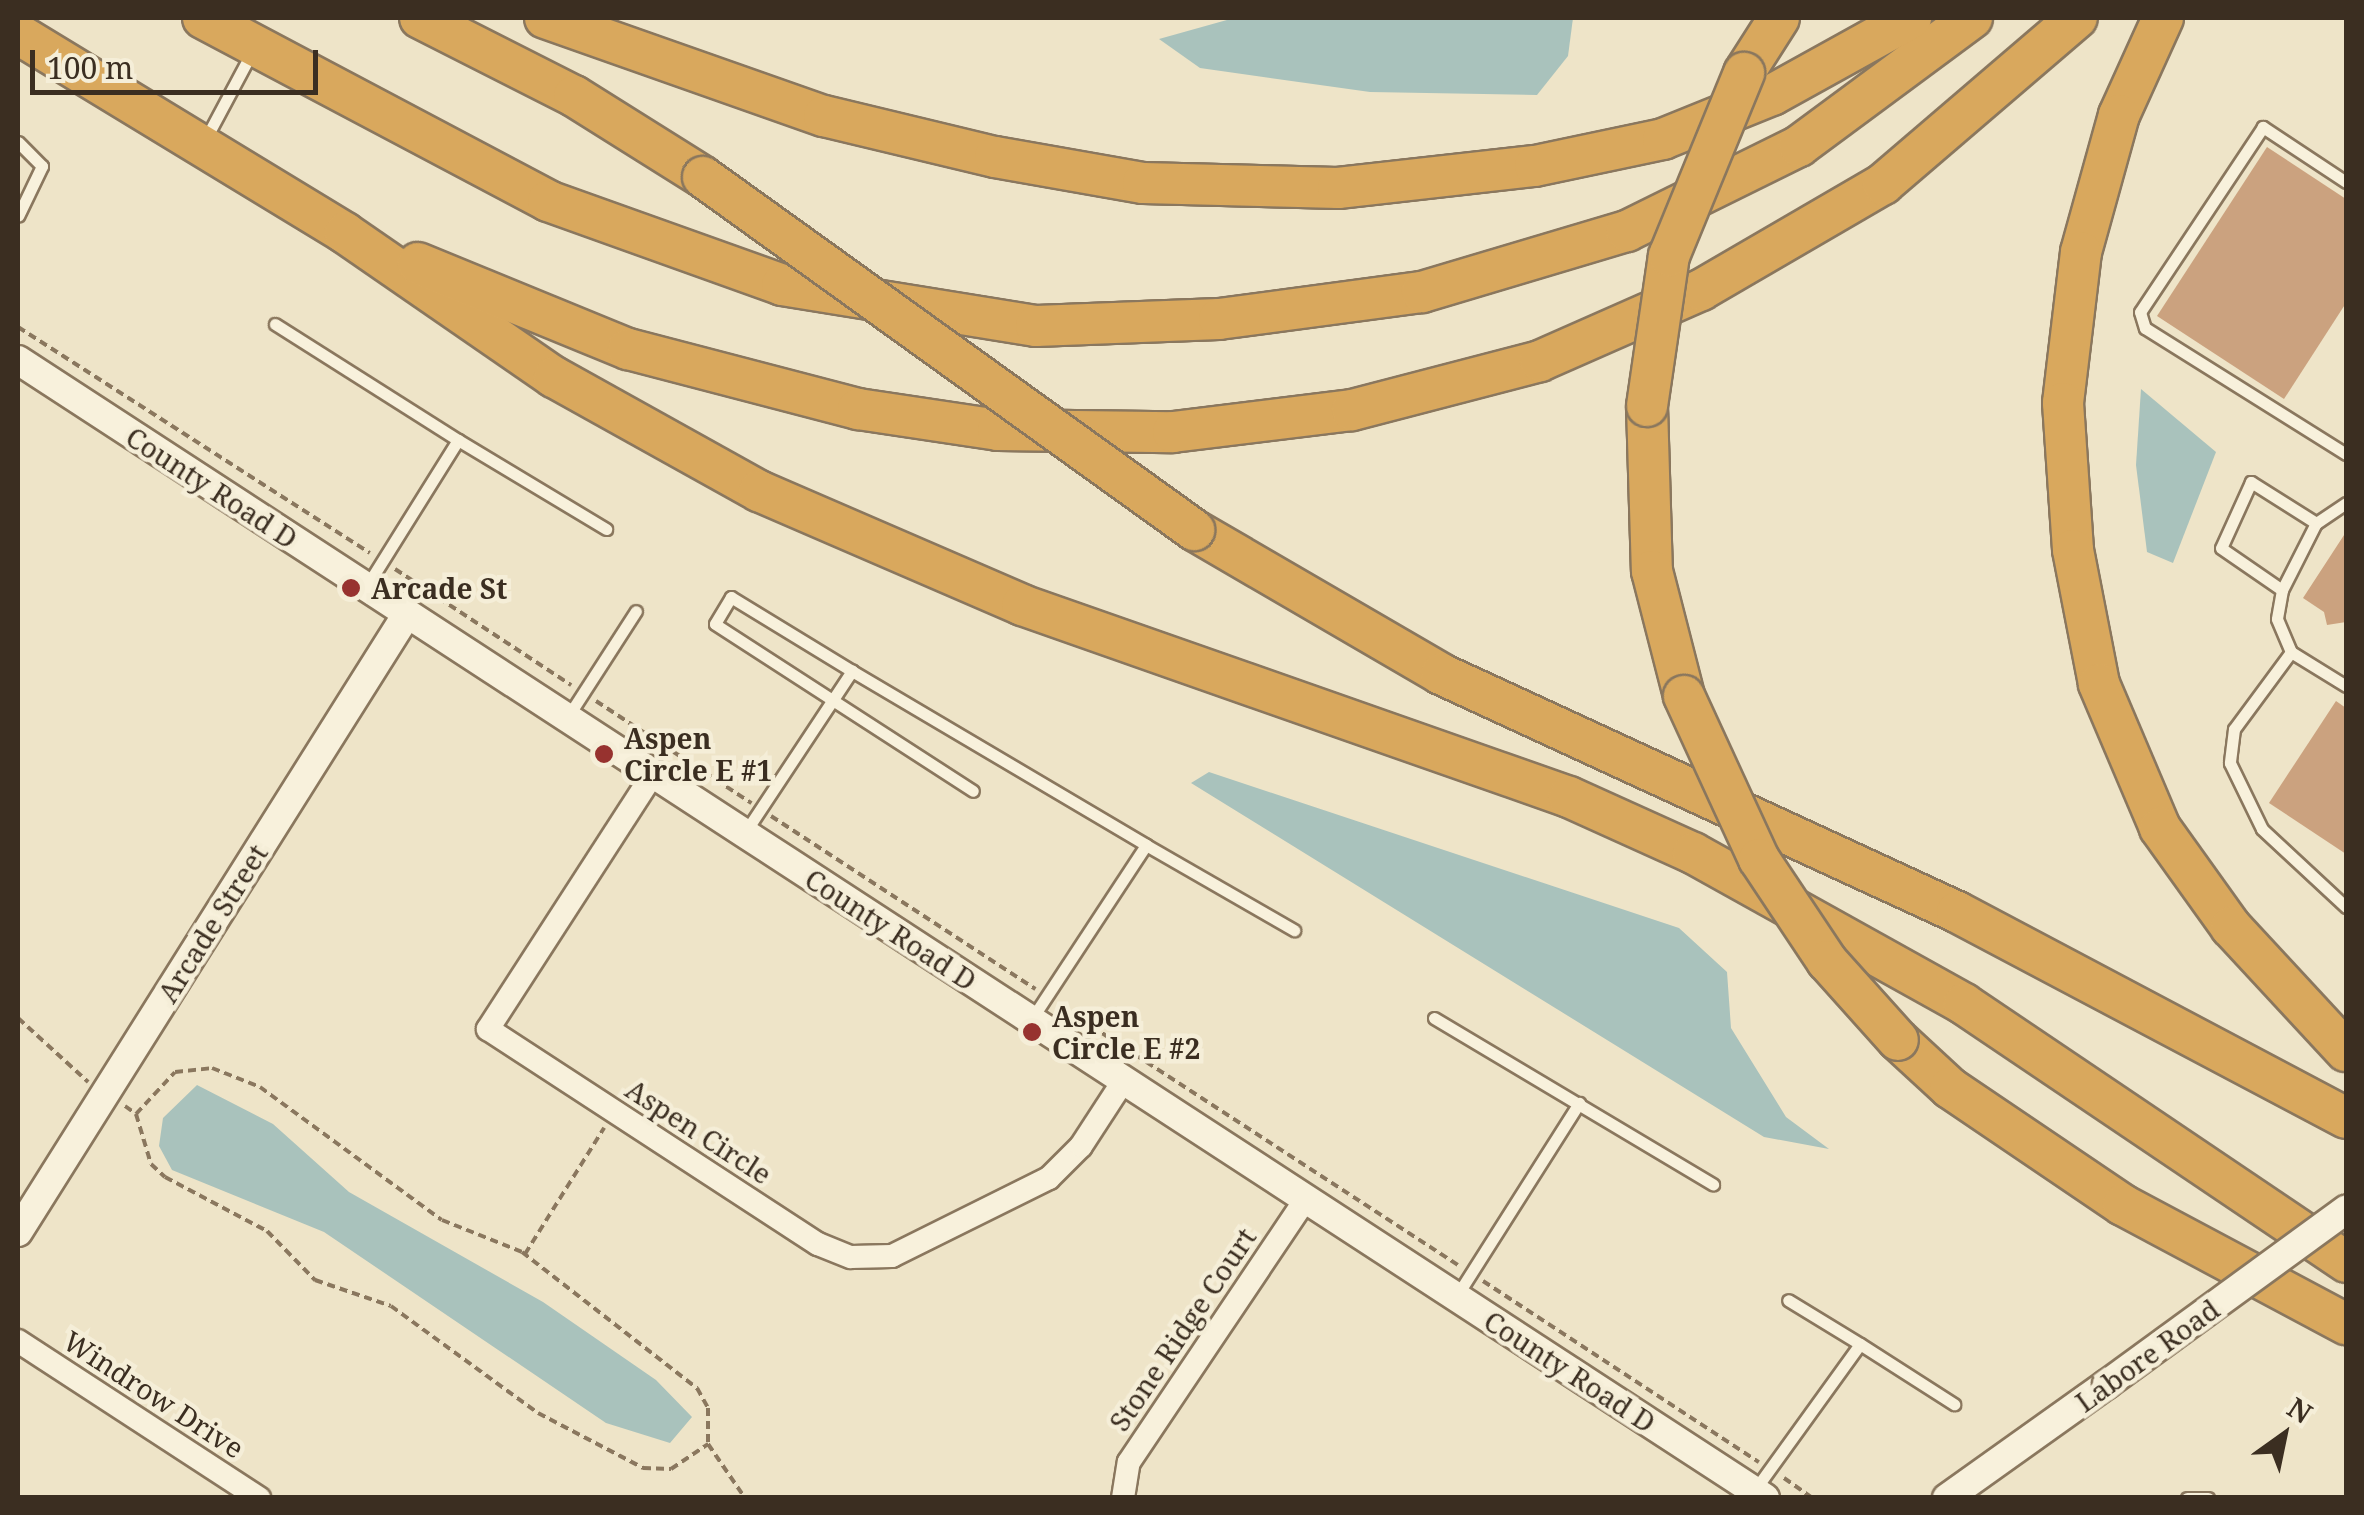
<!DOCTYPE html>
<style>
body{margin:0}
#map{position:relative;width:2364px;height:1515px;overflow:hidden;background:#eee4c8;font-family:"Noto Serif",serif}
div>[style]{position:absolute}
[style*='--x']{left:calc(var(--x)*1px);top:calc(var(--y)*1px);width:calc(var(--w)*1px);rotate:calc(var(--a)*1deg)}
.water>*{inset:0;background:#a9c2bc}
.building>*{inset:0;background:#cba27f}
.path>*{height:4px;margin-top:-2px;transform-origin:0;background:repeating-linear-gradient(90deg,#8a775e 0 8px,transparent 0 13px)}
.roads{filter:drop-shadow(2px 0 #8a775e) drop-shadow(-2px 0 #8a775e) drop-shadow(0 2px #8a775e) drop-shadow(0 -2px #8a775e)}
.service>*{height:11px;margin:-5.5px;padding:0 5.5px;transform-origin:5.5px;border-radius:5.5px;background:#f8f1dc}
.minor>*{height:22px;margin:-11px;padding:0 11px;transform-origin:11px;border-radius:11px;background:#f8f1dc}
.tertiary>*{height:28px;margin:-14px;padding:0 14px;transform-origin:14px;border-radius:14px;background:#f8f1dc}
.motorway>*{height:40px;margin:-20px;padding:0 20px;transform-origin:20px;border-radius:20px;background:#d9a85d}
.bridges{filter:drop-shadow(2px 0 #8a775e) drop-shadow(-2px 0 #8a775e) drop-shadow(0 2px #8a775e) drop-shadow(0 -2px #8a775e)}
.tertiary-bridge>*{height:28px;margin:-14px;padding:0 14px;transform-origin:14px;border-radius:14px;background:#f8f1dc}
.motorway-bridge>*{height:40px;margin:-20px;padding:0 20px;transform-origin:20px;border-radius:20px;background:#d9a85d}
.dots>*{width:28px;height:28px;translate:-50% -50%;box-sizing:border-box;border:5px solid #f5eed8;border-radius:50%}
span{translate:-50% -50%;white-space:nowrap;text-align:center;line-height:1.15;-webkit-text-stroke:9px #f5eed8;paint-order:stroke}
.street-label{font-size:28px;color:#3b2e21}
.poi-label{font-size:28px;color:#3b2e21;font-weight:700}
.left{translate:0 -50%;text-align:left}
.frame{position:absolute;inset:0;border:20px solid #3b2e21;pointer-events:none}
.north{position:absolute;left:2234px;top:1385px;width:100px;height:100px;-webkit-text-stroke:8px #f5eed8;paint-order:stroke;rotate:33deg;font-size:28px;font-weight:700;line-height:40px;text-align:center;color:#3b2e21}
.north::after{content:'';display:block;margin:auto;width:35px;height:45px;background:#3b2e21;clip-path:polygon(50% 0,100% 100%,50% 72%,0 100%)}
.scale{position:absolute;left:30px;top:50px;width:288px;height:45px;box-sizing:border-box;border:5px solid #3b2e21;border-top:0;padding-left:12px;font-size:30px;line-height:35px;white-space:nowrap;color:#3b2e21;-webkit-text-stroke:8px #f5eed8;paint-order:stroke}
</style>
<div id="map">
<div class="water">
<i style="clip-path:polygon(1234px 18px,1573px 18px,1568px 56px,1537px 95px,1370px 92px,1200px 68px,1159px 39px)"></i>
<i style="clip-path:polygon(2141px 389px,2216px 452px,2173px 563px,2147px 552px,2136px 465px)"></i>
<i style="clip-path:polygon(1209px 772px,1679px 928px,1727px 972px,1731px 1028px,1786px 1117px,1829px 1149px,1764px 1137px,1191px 783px)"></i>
<i style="clip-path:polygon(197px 1085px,273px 1124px,349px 1192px,543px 1302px,656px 1380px,692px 1417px,670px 1443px,606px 1423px,324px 1232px,172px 1170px,159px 1146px,163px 1118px)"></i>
</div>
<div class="building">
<i style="clip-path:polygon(2267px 147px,2346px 199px,2346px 303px,2284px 399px,2157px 316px)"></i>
<i style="clip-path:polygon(2346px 532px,2346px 622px,2327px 625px,2324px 612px,2303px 598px)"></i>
<i style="clip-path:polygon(2336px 701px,2346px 708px,2346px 854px,2269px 803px)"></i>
</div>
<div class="path">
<i style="--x:18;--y:327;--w:418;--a:32.7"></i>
<i style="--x:395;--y:569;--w:211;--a:33.4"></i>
<i style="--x:596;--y:701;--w:186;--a:33.3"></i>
<i style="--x:771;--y:816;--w:316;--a:33.2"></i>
<i style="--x:1059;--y:1005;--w:476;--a:33.1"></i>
<i style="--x:18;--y:1018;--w:95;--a:42.4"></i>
<i style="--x:125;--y:1106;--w:14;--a:36"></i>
<i style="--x:136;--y:1114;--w:57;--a:-47.1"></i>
<i style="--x:175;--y:1072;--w:37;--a:-6"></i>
<i style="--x:212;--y:1068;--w:52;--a:21.6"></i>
<i style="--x:260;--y:1087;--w:225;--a:36.2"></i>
<i style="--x:442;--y:1220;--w:86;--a:21.8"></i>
<i style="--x:522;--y:1252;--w:222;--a:37.9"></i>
<i style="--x:697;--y:1388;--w:23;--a:61"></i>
<i style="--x:708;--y:1408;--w:36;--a:90"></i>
<i style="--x:708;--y:1444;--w:65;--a:55.6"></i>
<i style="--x:136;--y:1114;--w:52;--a:73.3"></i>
<i style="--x:151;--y:1164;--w:19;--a:43"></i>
<i style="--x:165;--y:1177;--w:115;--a:27.9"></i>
<i style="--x:267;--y:1231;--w:69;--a:45.6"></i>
<i style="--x:315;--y:1280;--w:80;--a:18.9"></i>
<i style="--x:391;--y:1306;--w:182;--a:36.1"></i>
<i style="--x:538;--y:1413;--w:119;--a:27.6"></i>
<i style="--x:643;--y:1468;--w:28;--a:2"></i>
<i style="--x:671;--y:1469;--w:45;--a:-34"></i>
<i style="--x:525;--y:1254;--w:149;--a:-57.9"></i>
<i style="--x:1483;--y:1281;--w:330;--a:33.3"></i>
<i style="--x:1784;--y:1478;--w:35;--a:35"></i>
</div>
<div class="roads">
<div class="service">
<i style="--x:205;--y:140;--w:102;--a:-61.9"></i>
<i style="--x:18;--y:142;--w:34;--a:45"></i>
<i style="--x:42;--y:166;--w:55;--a:115.6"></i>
<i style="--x:2346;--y:182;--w:100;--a:-146.5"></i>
<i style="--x:2263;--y:127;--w:222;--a:123.6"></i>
<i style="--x:2140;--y:312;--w:17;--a:73"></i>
<i style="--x:2145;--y:328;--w:237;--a:32.1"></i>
<i style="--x:275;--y:324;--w:217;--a:32.4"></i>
<i style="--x:458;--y:440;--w:173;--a:122"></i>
<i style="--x:458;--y:440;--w:173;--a:31"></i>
<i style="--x:2346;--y:503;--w:36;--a:146"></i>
<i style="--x:2316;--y:523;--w:77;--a:-147.8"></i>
<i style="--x:2251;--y:482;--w:72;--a:114.4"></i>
<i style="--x:2221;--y:548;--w:74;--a:34.5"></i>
<i style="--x:2282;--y:590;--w:29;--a:100"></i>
<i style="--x:2277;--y:619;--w:36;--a:67"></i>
<i style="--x:2291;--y:652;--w:65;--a:31.7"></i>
<i style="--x:2282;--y:590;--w:75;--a:-63.1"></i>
<i style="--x:2291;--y:652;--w:96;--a:126.5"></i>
<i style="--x:2234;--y:729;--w:34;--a:97"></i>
<i style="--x:2230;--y:763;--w:73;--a:64.1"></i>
<i style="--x:2262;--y:829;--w:115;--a:42.9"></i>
<i style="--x:852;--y:671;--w:142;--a:-148.6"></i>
<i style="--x:731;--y:597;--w:31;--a:121"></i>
<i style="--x:715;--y:624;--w:307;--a:32.9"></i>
<i style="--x:567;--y:718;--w:127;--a:-57.2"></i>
<i style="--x:744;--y:834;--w:196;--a:-56.5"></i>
<i style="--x:852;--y:671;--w:342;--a:30.6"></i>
<i style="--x:1146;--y:845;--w:209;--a:123.3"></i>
<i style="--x:1146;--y:845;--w:171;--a:29.9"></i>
<i style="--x:1434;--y:1018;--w:325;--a:30.8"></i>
<i style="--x:1456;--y:1297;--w:230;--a:-57.6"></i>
<i style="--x:1860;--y:1344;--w:112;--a:32.6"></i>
<i style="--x:1754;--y:1491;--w:181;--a:-54.2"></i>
<i style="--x:1860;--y:1344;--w:84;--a:-148.6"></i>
<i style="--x:2187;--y:1498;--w:21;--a:0"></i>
</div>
<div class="minor">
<i style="--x:653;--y:774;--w:304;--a:122.9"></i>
<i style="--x:488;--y:1029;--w:394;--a:33.1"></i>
<i style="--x:818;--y:1244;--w:35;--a:22"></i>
<i style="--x:851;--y:1257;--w:41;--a:-1.4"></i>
<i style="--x:892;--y:1256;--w:175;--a:-26.4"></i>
<i style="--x:1049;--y:1178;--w:45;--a:-45"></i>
<i style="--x:1081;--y:1146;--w:79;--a:-56.9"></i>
<i style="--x:18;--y:1341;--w:288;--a:33.1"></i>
<i style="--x:1123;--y:1498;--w:36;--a:-81"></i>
<i style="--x:1129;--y:1462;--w:317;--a:-56.1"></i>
</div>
<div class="tertiary">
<i style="--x:18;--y:360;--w:2085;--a:33.08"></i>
<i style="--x:18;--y:1232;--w:730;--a:-57.81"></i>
<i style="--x:1947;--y:1498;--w:196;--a:-35.5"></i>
</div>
<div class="motorway">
<i style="--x:203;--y:18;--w:391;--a:27.9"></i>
<i style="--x:548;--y:201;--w:249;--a:19.7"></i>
<i style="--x:782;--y:285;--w:257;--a:9.2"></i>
<i style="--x:1036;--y:326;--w:183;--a:-2.2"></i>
<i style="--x:1219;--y:319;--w:205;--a:-7.6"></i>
<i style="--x:1422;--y:292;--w:214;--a:-16.6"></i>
<i style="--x:1627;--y:231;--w:192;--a:-26.3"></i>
<i style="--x:1799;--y:146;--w:215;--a:-36.5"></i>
<i style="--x:420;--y:18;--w:173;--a:26.9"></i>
<i style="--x:574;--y:96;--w:152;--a:32.1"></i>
<i style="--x:545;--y:18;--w:296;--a:19.4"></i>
<i style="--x:824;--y:116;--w:176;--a:13.5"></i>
<i style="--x:995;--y:157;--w:150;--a:10"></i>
<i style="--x:1143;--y:183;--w:195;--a:1.5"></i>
<i style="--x:1338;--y:188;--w:198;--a:-6.4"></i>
<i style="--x:1535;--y:166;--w:131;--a:-11.9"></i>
<i style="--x:1663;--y:139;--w:118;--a:-22"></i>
<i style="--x:1772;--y:95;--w:159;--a:-29"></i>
<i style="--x:2163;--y:18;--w:107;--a:114.4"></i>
<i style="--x:2119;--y:115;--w:142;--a:105.5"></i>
<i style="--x:2081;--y:252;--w:152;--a:96.8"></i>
<i style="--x:2063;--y:403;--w:147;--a:86.1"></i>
<i style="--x:2073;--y:550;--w:136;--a:79"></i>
<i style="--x:2099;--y:684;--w:156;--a:67"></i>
<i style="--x:2160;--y:828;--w:122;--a:54.4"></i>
<i style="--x:2231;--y:927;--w:169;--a:47.2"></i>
<i style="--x:18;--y:34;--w:383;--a:31.3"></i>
<i style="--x:345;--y:233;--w:254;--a:34.6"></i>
<i style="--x:554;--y:377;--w:235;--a:29.1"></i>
<i style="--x:759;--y:491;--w:287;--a:23.4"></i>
<i style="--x:1022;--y:605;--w:580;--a:19.34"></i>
<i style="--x:1569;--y:797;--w:136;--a:24.3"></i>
<i style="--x:1693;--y:853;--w:310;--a:29.1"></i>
<i style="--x:1964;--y:1004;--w:461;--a:34"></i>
<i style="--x:1744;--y:73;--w:65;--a:-57.5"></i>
<i style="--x:418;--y:263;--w:227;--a:22.3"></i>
<i style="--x:628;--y:349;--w:238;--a:14.6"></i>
<i style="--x:858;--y:409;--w:142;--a:8.5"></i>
<i style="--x:998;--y:430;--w:175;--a:0.7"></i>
<i style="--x:1173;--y:432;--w:180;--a:-7"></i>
<i style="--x:1352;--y:410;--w:194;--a:-14.6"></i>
<i style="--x:1540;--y:361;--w:176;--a:-23.8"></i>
<i style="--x:1701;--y:290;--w:211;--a:-30.2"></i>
<i style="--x:1883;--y:184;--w:255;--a:-40.6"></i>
<i style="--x:1647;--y:406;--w:165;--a:88.3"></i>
<i style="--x:1652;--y:571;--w:129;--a:75.6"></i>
<i style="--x:1194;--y:530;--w:286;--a:30.2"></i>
<i style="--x:1441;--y:674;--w:568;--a:24.76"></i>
<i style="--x:1957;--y:912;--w:440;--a:27.9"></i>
<i style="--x:1898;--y:1040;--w:71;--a:42.7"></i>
<i style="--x:1950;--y:1088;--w:209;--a:34.1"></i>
<i style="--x:2123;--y:1205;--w:253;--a:28.1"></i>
</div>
</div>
<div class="bridges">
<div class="tertiary-bridge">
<i style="--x:2107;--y:1384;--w:296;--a:-36.1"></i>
</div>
<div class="motorway-bridge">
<i style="--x:703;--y:177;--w:605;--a:35.71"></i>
<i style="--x:1647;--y:406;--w:152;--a:-81.7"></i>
<i style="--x:1669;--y:256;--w:198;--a:-67.7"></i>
<i style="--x:1684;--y:696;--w:179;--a:65.3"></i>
<i style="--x:1759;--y:859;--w:123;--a:56.3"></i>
<i style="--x:1827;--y:961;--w:106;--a:48.1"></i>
</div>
</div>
<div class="dots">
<i style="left:351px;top:588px;background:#97322f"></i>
<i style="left:604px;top:754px;background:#97322f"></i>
<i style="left:1032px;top:1032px;background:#97322f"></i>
</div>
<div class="street-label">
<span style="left:212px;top:487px;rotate:33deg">County Road D</span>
<span style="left:212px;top:923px;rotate:-58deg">Arcade Street</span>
<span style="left:891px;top:929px;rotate:33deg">County Road D</span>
<span style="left:699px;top:1131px;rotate:33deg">Aspen Circle</span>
<span style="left:1182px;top:1329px;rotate:-56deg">Stone Ridge Court</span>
<span style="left:2147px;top:1355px;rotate:-36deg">Labore Road</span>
<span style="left:1570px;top:1371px;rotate:33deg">County Road D</span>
<span style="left:154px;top:1394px;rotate:33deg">Windrow Drive</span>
</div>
<div class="poi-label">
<span class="left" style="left:371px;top:588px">Arcade St</span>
<span class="left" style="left:624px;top:754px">Aspen<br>Circle E #1</span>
<span class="left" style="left:1052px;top:1032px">Aspen<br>Circle E #2</span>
</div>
<div class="frame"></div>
<div class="north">N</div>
<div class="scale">100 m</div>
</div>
